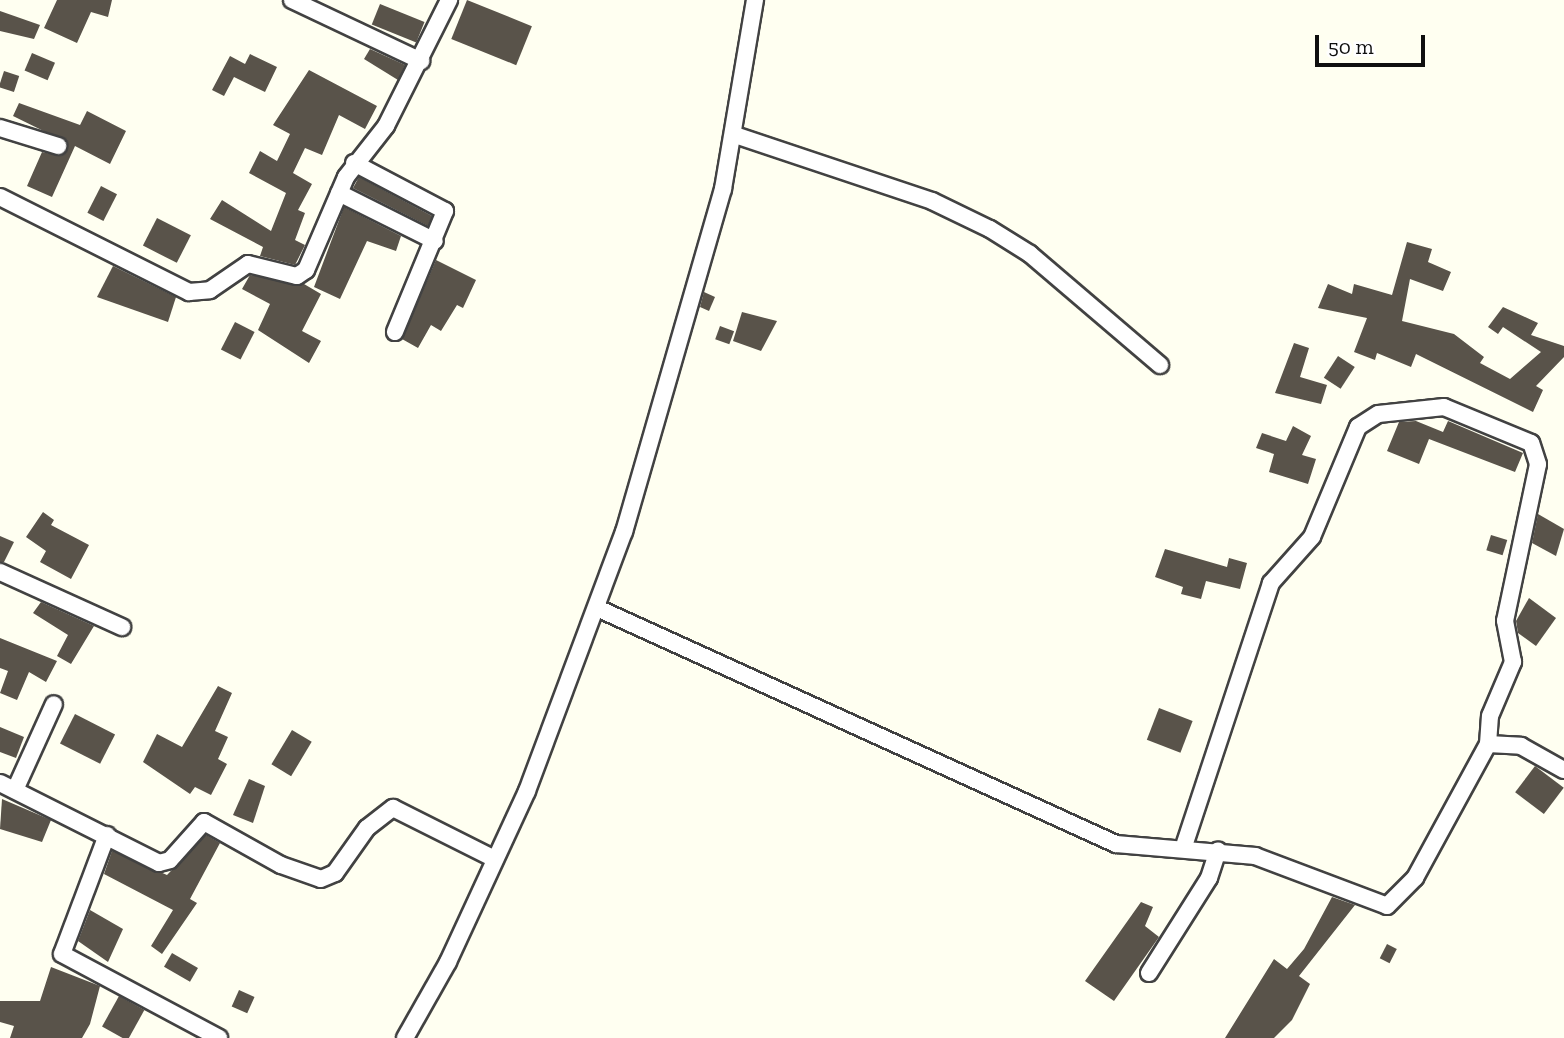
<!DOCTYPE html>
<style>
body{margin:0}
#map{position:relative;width:1564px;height:1038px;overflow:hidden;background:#fffff1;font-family:"Zilla Slab",serif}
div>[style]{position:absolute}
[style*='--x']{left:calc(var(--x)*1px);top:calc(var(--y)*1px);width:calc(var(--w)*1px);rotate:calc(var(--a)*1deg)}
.building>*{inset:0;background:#59534a;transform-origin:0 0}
.roads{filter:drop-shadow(2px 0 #424242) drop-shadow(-2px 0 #424242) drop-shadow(0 2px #424242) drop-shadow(0 -2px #424242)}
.minor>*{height:16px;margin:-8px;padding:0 8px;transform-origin:8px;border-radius:8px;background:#fff}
span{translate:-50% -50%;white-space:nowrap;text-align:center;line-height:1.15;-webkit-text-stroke:7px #fff;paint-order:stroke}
.scale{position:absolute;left:1315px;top:35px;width:110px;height:32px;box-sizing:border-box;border:4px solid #0f0f0f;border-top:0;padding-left:9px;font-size:21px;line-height:24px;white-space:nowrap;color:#0f0f0f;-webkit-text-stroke:5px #fff;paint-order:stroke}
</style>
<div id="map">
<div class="building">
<i style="clip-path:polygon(57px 0,112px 0,108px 17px,91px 12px,77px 43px,44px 28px)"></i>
<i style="left:467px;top:0;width:70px;height:42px;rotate:22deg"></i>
<i style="left:380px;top:4px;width:48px;height:22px;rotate:22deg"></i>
<i style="clip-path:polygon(0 11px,40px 25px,34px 39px,0 31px)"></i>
<i style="clip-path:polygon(370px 49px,405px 65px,398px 80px,364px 59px)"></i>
<i style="left:32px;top:53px;width:25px;height:19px;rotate:23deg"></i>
<i style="clip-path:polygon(250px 54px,277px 67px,265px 92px,234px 77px,224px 96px,212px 90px,230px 56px,245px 64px)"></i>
<i style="clip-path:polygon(309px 70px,377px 106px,365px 129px,339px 115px,322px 155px,305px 148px,293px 173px,312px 184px,298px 210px,305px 213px,295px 240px,305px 245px,295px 265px,260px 256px,263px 247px,210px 219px,222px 200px,271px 231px,286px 193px,249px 173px,260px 151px,277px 161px,290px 134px,273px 125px)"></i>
<i style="left:4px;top:71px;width:16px;height:17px;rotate:18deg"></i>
<i style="clip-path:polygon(19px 103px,80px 125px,87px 111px,126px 131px,110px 164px,75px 146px,52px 197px,27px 186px,42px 152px,61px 156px,68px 143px,13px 116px)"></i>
<i style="clip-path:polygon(359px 177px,432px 216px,428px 226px,353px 188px)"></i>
<i style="left:101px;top:186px;width:18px;height:30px;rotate:27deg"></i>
<i style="clip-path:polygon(344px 207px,401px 236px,396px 251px,367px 241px,340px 299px,314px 287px)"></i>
<i style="left:157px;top:218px;width:38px;height:31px;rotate:27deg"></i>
<i style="clip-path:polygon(1407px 242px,1432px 249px,1428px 262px,1451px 272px,1443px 291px,1410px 279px,1402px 321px,1454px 334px,1484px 357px,1480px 363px,1510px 379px,1541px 352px,1503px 327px,1498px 334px,1488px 327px,1503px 307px,1538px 323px,1531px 335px,1564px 346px,1564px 357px,1536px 386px,1543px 390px,1533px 412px,1416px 354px,1411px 367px,1377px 353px,1375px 360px,1354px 352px,1367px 318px,1318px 308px,1328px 284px,1352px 294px,1354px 284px,1392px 295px)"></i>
<i style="clip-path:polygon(436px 260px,476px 280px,463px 308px,457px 305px,441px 331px,431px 325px,418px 348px,402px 339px)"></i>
<i style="clip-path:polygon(113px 266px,176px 297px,168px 322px,97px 297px)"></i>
<i style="clip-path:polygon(250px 275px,304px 284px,321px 294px,302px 331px,321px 341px,309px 363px,258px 330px,270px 304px,242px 289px)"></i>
<i style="clip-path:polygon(704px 292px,715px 297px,709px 311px,700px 307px)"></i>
<i style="clip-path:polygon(742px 312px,777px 321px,761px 351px,733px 341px)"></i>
<i style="left:235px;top:322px;width:22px;height:31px;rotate:27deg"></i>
<i style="left:720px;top:326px;width:15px;height:14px;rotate:20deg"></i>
<i style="clip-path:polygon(1294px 343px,1309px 348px,1300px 377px,1327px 385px,1321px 404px,1275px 393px)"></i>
<i style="left:1338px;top:356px;width:20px;height:26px;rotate:33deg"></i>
<i style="clip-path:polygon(1416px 421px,1443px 432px,1448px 421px,1523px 453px,1515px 472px,1429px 439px,1419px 464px,1387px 451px,1399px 422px)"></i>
<i style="clip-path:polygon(1293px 426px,1311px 436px,1302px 455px,1316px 459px,1308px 484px,1269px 472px,1274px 454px,1256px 448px,1262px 433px,1286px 441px)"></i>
<i style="clip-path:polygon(43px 512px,54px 520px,51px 525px,89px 545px,71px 579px,40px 562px,46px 551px,26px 537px)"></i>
<i style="clip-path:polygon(1538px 514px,1564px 529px,1556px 556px,1532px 543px)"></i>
<i style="left:1491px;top:535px;width:17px;height:16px;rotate:17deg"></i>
<i style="clip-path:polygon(0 536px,14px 542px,4px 562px,0 562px)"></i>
<i style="clip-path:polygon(1165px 549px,1227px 567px,1229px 558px,1247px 563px,1240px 589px,1206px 581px,1201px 599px,1181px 594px,1183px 587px,1155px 577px)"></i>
<i style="clip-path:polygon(1529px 598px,1556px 618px,1536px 646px,1518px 633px,1516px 621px)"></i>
<i style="clip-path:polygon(41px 602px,94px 626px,71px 664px,57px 656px,68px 635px,33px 613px)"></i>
<i style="clip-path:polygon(0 638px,57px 661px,46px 682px,29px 672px,17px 700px,0 693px,8px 671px,0 668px)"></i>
<i style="clip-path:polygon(218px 686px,232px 693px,215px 731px,228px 737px,218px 759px,227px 764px,211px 795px,195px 787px,190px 794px,143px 762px,157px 734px,182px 747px)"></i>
<i style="left:1159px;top:708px;width:36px;height:34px;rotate:21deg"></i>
<i style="left:75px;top:714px;width:45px;height:33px;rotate:27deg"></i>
<i style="clip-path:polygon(0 727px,24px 737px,16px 758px,0 752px)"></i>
<i style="left:292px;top:730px;width:23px;height:40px;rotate:31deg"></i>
<i style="left:1535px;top:766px;width:36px;height:33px;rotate:37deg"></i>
<i style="clip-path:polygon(249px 779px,265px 786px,253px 823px,233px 815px)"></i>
<i style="clip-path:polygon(2px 799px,51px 820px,42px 842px,0 829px)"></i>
<i style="clip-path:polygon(206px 835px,220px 843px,190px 899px,197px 903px,162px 954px,151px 946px,173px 910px,104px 874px,112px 851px,167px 875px)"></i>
<i style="clip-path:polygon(1332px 897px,1355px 905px,1299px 976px,1310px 984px,1292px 1020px,1274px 1038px,1225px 1038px,1274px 959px,1287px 969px,1304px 949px)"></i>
<i style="clip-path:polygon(1141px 902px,1153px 907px,1145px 926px,1159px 937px,1114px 1001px,1085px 981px)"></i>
<i style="clip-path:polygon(90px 910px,123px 929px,108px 962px,78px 941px)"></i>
<i style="left:1387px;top:944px;width:11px;height:16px;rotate:27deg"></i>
<i style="left:172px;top:953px;width:30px;height:16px;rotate:30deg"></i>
<i style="clip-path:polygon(51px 967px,100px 986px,90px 1024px,82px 1038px,10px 1038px,14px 1026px,0 1022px,0 1001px,40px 1001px)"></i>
<i style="left:239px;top:990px;width:17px;height:18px;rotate:24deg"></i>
<i style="left:119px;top:996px;width:29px;height:35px;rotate:29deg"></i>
</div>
<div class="roads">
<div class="minor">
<i style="--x:292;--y:0;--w:143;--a:25.3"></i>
<i style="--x:0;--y:128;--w:61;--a:17.2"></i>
<i style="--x:735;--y:135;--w:208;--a:18.5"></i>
<i style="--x:932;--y:201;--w:64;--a:25.8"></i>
<i style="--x:990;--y:229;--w:47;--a:32"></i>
<i style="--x:1030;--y:254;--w:171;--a:40.5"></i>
<i style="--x:354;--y:163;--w:103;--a:27.8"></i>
<i style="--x:445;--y:211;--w:131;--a:112.5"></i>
<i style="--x:339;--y:193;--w:107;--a:26.6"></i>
<i style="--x:0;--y:197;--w:212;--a:26.7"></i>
<i style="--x:189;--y:292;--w:21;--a:-5"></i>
<i style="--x:210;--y:290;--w:46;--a:-34.4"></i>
<i style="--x:248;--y:264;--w:50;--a:13.8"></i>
<i style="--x:297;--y:276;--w:11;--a:-34"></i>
<i style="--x:306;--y:270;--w:101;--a:-66.7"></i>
<i style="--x:346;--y:177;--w:65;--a:-51.9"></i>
<i style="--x:386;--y:126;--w:141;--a:-63.4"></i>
<i style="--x:0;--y:572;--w:134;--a:24.3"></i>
<i style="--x:597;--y:608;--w:570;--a:24.45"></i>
<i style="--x:1116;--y:844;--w:140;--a:4.9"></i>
<i style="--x:1255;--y:856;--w:141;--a:20.7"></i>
<i style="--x:1387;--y:906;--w:40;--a:-45"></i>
<i style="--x:1415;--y:878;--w:153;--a:-61.4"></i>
<i style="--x:1488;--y:744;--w:28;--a:-86"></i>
<i style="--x:1490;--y:716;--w:59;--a:-66.9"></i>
<i style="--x:1513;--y:662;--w:42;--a:-101"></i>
<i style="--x:1505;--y:621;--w:160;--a:-78.1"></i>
<i style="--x:1538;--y:464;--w:22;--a:-108"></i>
<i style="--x:1531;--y:443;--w:94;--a:-157.5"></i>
<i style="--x:1444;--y:407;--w:66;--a:173.9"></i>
<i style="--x:1378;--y:414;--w:24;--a:147"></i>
<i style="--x:1358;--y:427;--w:119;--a:112.7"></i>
<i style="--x:1312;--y:537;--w:62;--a:131.7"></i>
<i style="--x:1271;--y:583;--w:277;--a:108.3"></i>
<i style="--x:1488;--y:744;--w:33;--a:3"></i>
<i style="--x:1521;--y:746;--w:49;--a:29.2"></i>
<i style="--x:0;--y:783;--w:178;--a:26.7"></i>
<i style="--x:159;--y:863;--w:11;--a:-15"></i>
<i style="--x:170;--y:860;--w:51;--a:-48.2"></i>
<i style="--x:204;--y:822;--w:88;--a:29.2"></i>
<i style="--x:281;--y:865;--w:42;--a:19.3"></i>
<i style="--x:321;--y:879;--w:15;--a:-23"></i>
<i style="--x:335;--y:873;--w:55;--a:-54.6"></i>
<i style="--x:367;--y:828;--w:33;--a:-38"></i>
<i style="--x:393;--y:808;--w:114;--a:26.6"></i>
<i style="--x:15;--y:790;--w:94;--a:-65.6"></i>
<i style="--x:107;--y:835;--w:127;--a:110.7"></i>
<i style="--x:62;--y:954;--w:178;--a:28.1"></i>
<i style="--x:1149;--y:973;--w:112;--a:-57.7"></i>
<i style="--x:1209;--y:878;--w:29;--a:-72"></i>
<i style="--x:405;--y:1038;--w:87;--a:-60.5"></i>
<i style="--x:448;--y:962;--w:188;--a:-65.2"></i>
<i style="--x:527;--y:791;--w:277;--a:-69.5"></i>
<i style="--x:624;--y:532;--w:357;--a:-73.9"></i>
<i style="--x:723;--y:189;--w:192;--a:-80.4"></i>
</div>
</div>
<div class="scale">50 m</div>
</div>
